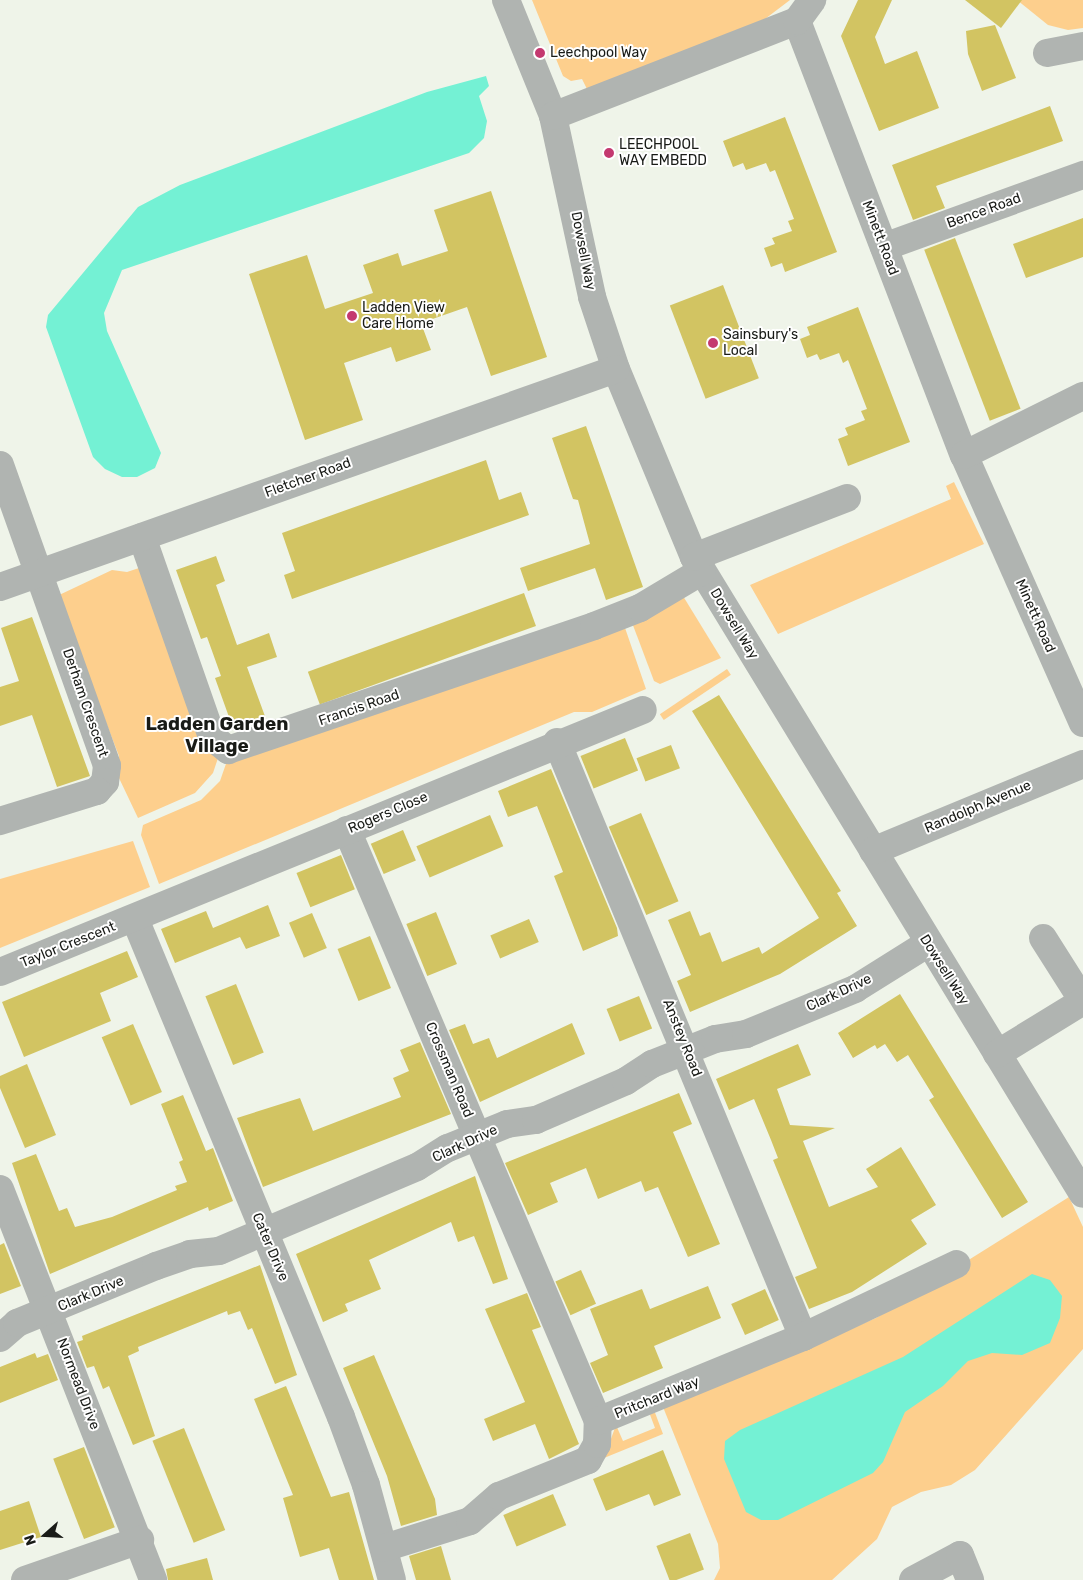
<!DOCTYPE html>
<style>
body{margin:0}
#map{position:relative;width:1083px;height:1580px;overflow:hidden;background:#eff4e9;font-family:Rubik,sans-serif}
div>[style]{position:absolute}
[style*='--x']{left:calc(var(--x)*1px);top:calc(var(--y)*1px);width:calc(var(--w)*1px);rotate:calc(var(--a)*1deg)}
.green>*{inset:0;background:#fdcf8d;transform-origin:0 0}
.water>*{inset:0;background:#74f1d4}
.building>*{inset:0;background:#d2c462;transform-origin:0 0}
.minor>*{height:28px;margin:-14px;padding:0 14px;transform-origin:14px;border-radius:14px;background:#b0b4b1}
.dots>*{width:14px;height:14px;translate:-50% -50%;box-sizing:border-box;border:2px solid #fff;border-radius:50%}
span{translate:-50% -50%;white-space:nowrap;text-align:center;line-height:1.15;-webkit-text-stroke:4px #fff;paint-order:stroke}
.poi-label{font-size:14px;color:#191b17}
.left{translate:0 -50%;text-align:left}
.street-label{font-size:14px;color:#191b17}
.district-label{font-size:19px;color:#191b17;font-weight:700}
.north{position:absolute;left:20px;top:1510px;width:50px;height:50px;-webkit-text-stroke:4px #fff;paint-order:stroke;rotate:251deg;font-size:14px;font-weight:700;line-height:20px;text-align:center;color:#191b17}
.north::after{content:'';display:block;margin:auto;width:18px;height:22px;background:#191b17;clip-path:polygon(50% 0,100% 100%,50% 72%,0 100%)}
</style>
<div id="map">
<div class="green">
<i style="clip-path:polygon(532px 0,790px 0,765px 19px,587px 89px,582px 79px,571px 81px,563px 76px)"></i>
<i style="clip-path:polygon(1017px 0,1083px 0,1083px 28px,1068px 30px,1048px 25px)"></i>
<i style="clip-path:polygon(954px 482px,984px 544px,778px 634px,750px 585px,951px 499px,946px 486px)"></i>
<i style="clip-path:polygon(148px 565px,219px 755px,213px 773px,195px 793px,138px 818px,119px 778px,119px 756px,57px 596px,112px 570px,127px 572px)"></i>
<i style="clip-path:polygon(683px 596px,721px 658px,660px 684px,654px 681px,631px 620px)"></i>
<i style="clip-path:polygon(623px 622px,646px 689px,592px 712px,574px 712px,159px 884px,141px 835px,143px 825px,201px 800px,220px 781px,228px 758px)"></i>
<i style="left:727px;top:669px;width:7px;height:81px;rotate:56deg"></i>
<i style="clip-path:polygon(133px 841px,150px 887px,0 948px,0 879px)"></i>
<i style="clip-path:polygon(1069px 1197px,1083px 1227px,1083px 1349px,975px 1470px,951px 1485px,921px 1492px,892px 1507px,877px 1539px,832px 1580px,714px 1580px,720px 1568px,718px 1544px,663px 1407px,876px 1318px)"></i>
<i style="clip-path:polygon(654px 1410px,663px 1434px,604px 1458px,616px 1425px,623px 1441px,655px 1428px,649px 1412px)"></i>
</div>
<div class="water">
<i style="clip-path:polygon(486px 76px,489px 86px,479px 96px,487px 121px,484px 138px,469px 153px,122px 270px,104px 313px,107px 331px,161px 453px,155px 468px,137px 477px,122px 477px,105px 469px,93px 457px,46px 327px,48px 315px,138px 207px,180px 185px,427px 92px)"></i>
<i style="clip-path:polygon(1032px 1274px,1050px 1280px,1062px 1296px,1060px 1318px,1050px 1343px,1022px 1355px,992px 1353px,968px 1361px,943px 1386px,905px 1412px,883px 1462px,873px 1473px,778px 1520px,761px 1520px,746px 1512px,724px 1459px,725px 1441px,740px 1430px,903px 1357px)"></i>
</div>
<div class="building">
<i style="clip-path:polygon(858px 0,892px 0,875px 37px,885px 64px,917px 51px,939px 108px,879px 131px,841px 36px)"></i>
<i style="clip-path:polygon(965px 0,1022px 0,1001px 28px)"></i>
<i style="clip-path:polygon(995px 25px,1016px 78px,982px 91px,968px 54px,966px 31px)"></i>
<i style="clip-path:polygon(1050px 106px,1063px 141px,936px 186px,945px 208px,913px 220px,892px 165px)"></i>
<i style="clip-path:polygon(785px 117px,837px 252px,785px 272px,782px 263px,771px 267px,764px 248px,775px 244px,772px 238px,792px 231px,788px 221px,794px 219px,775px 170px,770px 172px,766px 163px,746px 170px,743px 163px,733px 167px,723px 141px)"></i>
<i style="clip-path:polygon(491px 191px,547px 357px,491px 376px,467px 307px,421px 323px,431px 350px,396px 362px,391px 347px,344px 363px,363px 420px,305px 440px,249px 274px,307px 255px,325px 309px,373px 293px,363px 265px,398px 253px,402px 266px,448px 251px,434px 210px)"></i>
<i style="clip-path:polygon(1083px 218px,1083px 257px,1026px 278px,1013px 244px)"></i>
<i style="left:955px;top:238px;width:183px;height:33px;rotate:69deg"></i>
<i style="left:723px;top:285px;width:100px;height:57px;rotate:69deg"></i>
<i style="clip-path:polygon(858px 307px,910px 442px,848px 466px,838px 439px,848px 435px,845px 428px,865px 420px,861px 411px,867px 409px,848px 360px,843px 363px,839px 353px,820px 360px,817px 354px,807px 358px,800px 339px,810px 335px,807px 327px)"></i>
<i style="clip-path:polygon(586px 426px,643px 587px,606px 600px,595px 568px,528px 591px,520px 568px,590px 544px,578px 500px,573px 499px,552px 438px)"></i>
<i style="clip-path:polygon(486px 460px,499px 500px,521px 492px,529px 515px,292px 599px,284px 575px,295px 571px,282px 533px)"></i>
<i style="clip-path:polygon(216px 556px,225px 581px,216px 585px,237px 645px,269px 633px,277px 657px,247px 667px,266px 719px,234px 731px,215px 678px,221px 676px,207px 637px,201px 639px,176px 570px)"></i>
<i style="left:524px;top:593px;width:35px;height:230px;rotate:70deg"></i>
<i style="clip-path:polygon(32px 617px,90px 776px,57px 787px,32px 715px,0 726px,0 687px,19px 681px,1px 628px)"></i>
<i style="clip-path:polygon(719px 695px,841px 891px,837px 893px,857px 926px,780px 974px,690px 1012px,677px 981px,691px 975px,668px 920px,690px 911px,700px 936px,710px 932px,722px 962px,759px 947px,762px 954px,819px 918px,692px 711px)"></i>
<i style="left:625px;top:738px;width:35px;height:48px;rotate:68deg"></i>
<i style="left:671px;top:745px;width:25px;height:37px;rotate:69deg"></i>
<i style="clip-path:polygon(551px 769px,617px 928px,618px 936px,583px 951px,554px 876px,563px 872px,537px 806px,508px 817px,498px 791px)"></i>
<i style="left:641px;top:813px;width:96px;height:35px;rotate:67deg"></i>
<i style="left:490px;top:815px;width:34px;height:80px;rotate:67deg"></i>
<i style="left:403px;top:830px;width:33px;height:35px;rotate:67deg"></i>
<i style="left:341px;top:855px;width:37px;height:48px;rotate:68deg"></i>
<i style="clip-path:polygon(268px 905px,280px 936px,246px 949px,240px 937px,175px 963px,161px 929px,206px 911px,213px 928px)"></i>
<i style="left:436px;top:912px;width:56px;height:32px;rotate:68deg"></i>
<i style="left:312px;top:913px;width:38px;height:25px;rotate:67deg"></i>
<i style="left:529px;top:919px;width:25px;height:42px;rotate:67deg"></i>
<i style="left:370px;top:936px;width:56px;height:35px;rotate:68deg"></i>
<i style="clip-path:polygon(127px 951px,138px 977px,100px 993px,111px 1021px,24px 1057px,2px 1002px)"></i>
<i style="left:236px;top:984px;width:74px;height:33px;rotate:68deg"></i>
<i style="clip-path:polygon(900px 994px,1028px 1202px,1002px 1218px,929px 1100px,934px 1097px,908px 1055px,897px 1062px,885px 1044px,877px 1049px,875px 1045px,853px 1058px,838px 1033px)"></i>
<i style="left:639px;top:996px;width:35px;height:35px;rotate:68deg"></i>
<i style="clip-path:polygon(572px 1023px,585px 1054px,480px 1102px,449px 1030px,465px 1024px,473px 1044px,489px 1038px,497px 1058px)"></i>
<i style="left:133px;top:1024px;width:74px;height:34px;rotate:67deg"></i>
<i style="clip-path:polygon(420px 1042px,451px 1114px,263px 1187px,237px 1118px,300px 1098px,313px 1131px,401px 1097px,393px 1078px,409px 1071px,400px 1050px)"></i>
<i style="clip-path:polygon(798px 1044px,811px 1075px,777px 1089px,790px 1125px,835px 1128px,803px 1141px,829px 1207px,878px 1187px,866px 1169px,901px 1147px,936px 1205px,911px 1220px,927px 1244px,852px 1292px,809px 1309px,795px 1277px,817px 1268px,773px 1160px,778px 1158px,771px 1140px,754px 1099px,729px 1110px,716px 1079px)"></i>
<i style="clip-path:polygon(27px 1064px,56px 1135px,25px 1148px,0 1088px,0 1076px)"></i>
<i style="clip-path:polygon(679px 1093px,692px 1124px,673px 1132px,720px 1244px,688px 1257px,658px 1187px,645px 1192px,641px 1181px,598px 1199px,586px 1168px,550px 1183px,558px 1202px,528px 1215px,505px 1163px)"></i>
<i style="clip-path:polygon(183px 1095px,206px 1151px,213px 1148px,233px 1201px,209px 1211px,208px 1207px,50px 1274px,12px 1163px,36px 1154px,59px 1211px,67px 1208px,75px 1227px,112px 1217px,177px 1190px,175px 1186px,187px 1182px,179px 1162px,183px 1160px,161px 1104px)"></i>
<i style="clip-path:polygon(475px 1176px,508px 1279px,493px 1284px,474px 1236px,458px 1242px,451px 1222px,369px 1260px,381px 1289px,345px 1304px,348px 1311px,323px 1322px,296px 1254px)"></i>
<i style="clip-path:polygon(4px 1243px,21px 1286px,0 1294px,0 1245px)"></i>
<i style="clip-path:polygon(260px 1265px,297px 1375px,275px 1384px,252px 1328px,248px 1330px,240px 1311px,228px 1315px,227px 1311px,138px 1347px,139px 1351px,128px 1356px,155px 1436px,133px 1445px,109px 1386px,103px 1389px,94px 1366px,87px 1368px,77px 1342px,83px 1340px,82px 1336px)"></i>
<i style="left:581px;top:1270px;width:37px;height:28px;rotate:66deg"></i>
<i style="clip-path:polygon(708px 1286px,721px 1318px,654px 1346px,663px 1368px,603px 1393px,590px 1363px,608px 1355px,590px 1309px,642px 1289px,650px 1309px)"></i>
<i style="left:765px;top:1289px;width:34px;height:37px;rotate:66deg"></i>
<i style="clip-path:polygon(527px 1293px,541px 1327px,532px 1330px,579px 1444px,549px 1459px,535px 1424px,493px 1441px,484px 1419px,525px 1402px,485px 1309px)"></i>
<i style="clip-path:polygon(35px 1353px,37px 1358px,48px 1354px,58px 1380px,0 1403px,0 1367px)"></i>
<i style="clip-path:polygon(374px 1355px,435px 1499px,437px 1515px,401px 1526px,387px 1476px,343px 1368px)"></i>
<i style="clip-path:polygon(286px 1386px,331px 1497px,349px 1492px,374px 1580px,339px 1580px,329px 1548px,300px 1557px,283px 1498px,293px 1495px,254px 1399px)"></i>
<i style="left:184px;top:1428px;width:110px;height:34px;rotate:68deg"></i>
<i style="left:84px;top:1447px;width:86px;height:33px;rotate:69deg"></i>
<i style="clip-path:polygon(663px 1450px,681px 1495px,654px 1506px,649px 1494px,606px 1511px,593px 1479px)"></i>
<i style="left:553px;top:1494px;width:34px;height:54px;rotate:67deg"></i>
<i style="clip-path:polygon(29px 1501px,41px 1537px,0 1550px,0 1511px)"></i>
<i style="left:690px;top:1533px;width:39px;height:36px;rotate:69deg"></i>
<i style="clip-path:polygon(441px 1546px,451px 1580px,416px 1580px,409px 1556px)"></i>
<i style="clip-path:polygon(207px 1558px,213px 1580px,168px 1580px,166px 1569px)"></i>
</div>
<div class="minor">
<i style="--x:506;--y:0;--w:125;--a:67.9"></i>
<i style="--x:553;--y:116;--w:185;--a:77.8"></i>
<i style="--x:592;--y:297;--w:76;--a:71.6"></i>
<i style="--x:616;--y:369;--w:204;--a:67.5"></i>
<i style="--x:694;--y:557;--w:746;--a:58.59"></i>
<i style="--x:797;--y:21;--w:465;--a:69"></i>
<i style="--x:964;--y:455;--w:293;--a:66.1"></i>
<i style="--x:1047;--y:53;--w:37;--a:-11"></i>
<i style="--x:553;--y:116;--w:262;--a:-21.3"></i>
<i style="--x:797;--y:21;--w:26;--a:-54"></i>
<i style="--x:884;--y:247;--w:212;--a:-19.9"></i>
<i style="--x:964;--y:455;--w:133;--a:-26.4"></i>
<i style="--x:0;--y:465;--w:319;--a:70.4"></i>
<i style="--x:107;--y:766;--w:16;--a:97"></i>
<i style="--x:105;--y:782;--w:12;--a:132"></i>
<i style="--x:97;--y:791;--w:102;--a:162.8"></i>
<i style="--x:142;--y:537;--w:212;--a:70.7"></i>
<i style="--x:212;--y:737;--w:21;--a:39"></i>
<i style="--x:228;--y:750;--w:386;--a:-18.7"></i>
<i style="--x:594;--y:626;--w:49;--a:-21.4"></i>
<i style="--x:640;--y:608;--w:72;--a:-30.8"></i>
<i style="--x:694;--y:557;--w:164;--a:-21.1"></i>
<i style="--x:0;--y:587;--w:653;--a:-19.49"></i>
<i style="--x:557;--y:742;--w:644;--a:67.54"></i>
<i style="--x:347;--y:830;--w:642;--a:66.99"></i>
<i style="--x:873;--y:851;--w:227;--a:-22.5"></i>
<i style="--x:135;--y:919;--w:539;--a:67.53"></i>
<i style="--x:341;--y:1417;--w:72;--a:69.8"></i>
<i style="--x:366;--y:1485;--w:98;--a:74.7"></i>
<i style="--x:1043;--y:938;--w:75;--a:57.6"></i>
<i style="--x:0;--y:972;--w:694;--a:-22.17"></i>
<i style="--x:997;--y:1054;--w:101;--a:-31.6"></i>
<i style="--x:0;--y:1189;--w:420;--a:68.6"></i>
<i style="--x:0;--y:1338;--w:23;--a:-41"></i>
<i style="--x:17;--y:1323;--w:150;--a:-22.3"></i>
<i style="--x:156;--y:1266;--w:36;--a:-19"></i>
<i style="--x:190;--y:1254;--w:29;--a:-6"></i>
<i style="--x:219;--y:1251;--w:215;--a:-23"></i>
<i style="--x:417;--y:1167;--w:36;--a:-32"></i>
<i style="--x:448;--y:1148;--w:64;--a:-22.1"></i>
<i style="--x:507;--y:1124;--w:29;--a:-8"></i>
<i style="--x:536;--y:1120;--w:98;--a:-23.4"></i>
<i style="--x:626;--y:1081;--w:31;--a:-33"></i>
<i style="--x:652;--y:1064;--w:68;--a:-21.6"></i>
<i style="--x:715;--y:1039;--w:31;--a:-9"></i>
<i style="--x:746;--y:1034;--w:118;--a:-22.4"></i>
<i style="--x:855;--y:989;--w:85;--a:-32"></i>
<i style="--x:384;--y:1548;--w:90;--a:-17.4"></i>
<i style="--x:470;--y:1521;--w:38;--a:-41"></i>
<i style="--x:499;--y:1496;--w:96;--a:-22"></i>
<i style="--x:588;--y:1460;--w:18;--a:-61"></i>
<i style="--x:597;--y:1444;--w:23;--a:-88"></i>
<i style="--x:598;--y:1421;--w:222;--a:-22.3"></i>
<i style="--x:803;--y:1337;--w:170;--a:-25.4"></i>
<i style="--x:25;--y:1580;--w:122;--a:-19.2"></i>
<i style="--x:913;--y:1580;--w:53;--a:-28"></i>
<i style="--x:960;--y:1555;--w:27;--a:68"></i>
</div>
<div class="dots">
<i style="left:540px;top:53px;background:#c43970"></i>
<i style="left:609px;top:153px;background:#c43970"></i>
<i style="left:352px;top:316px;background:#c43970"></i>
<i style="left:713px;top:343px;background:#c43970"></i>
</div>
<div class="poi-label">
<span class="left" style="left:550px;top:53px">Leechpool Way</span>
<span class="left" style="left:619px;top:153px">LEECHPOOL<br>WAY EMBEDD</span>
<span class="left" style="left:362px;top:316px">Ladden View<br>Care Home</span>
<span class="left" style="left:723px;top:343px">Sainsbury's<br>Local</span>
</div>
<div class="street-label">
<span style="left:984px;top:211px;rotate:-20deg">Bence Road</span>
<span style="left:880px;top:238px;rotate:69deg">Minett Road</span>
<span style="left:583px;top:251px;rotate:79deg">Dowsell Way</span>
<span style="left:308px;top:478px;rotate:-20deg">Fletcher Road</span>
<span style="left:1035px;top:616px;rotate:66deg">Minett Road</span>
<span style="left:734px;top:624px;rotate:59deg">Dowsell Way</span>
<span style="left:85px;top:703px;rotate:71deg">Derham Crescent</span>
<span style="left:359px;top:708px;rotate:-19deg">Francis Road</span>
<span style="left:978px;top:807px;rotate:-23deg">Randolph Avenue</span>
<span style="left:388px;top:813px;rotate:-23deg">Rogers Close</span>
<span style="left:68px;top:945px;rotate:-22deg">Taylor Crescent</span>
<span style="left:944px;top:970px;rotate:58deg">Dowsell Way</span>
<span style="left:839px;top:993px;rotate:-25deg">Clark Drive</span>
<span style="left:682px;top:1038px;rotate:68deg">Anstey Road</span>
<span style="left:449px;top:1070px;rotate:67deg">Crossman Road</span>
<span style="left:465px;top:1144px;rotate:-25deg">Clark Drive</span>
<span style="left:270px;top:1247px;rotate:67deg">Cater Drive</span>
<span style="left:91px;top:1294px;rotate:-23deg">Clark Drive</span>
<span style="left:78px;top:1384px;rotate:69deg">Normead Drive</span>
<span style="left:657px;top:1398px;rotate:-22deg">Pritchard Way</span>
</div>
<div class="district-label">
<span style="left:217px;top:735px">Ladden Garden<br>Village</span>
</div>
<div class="north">N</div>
</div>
